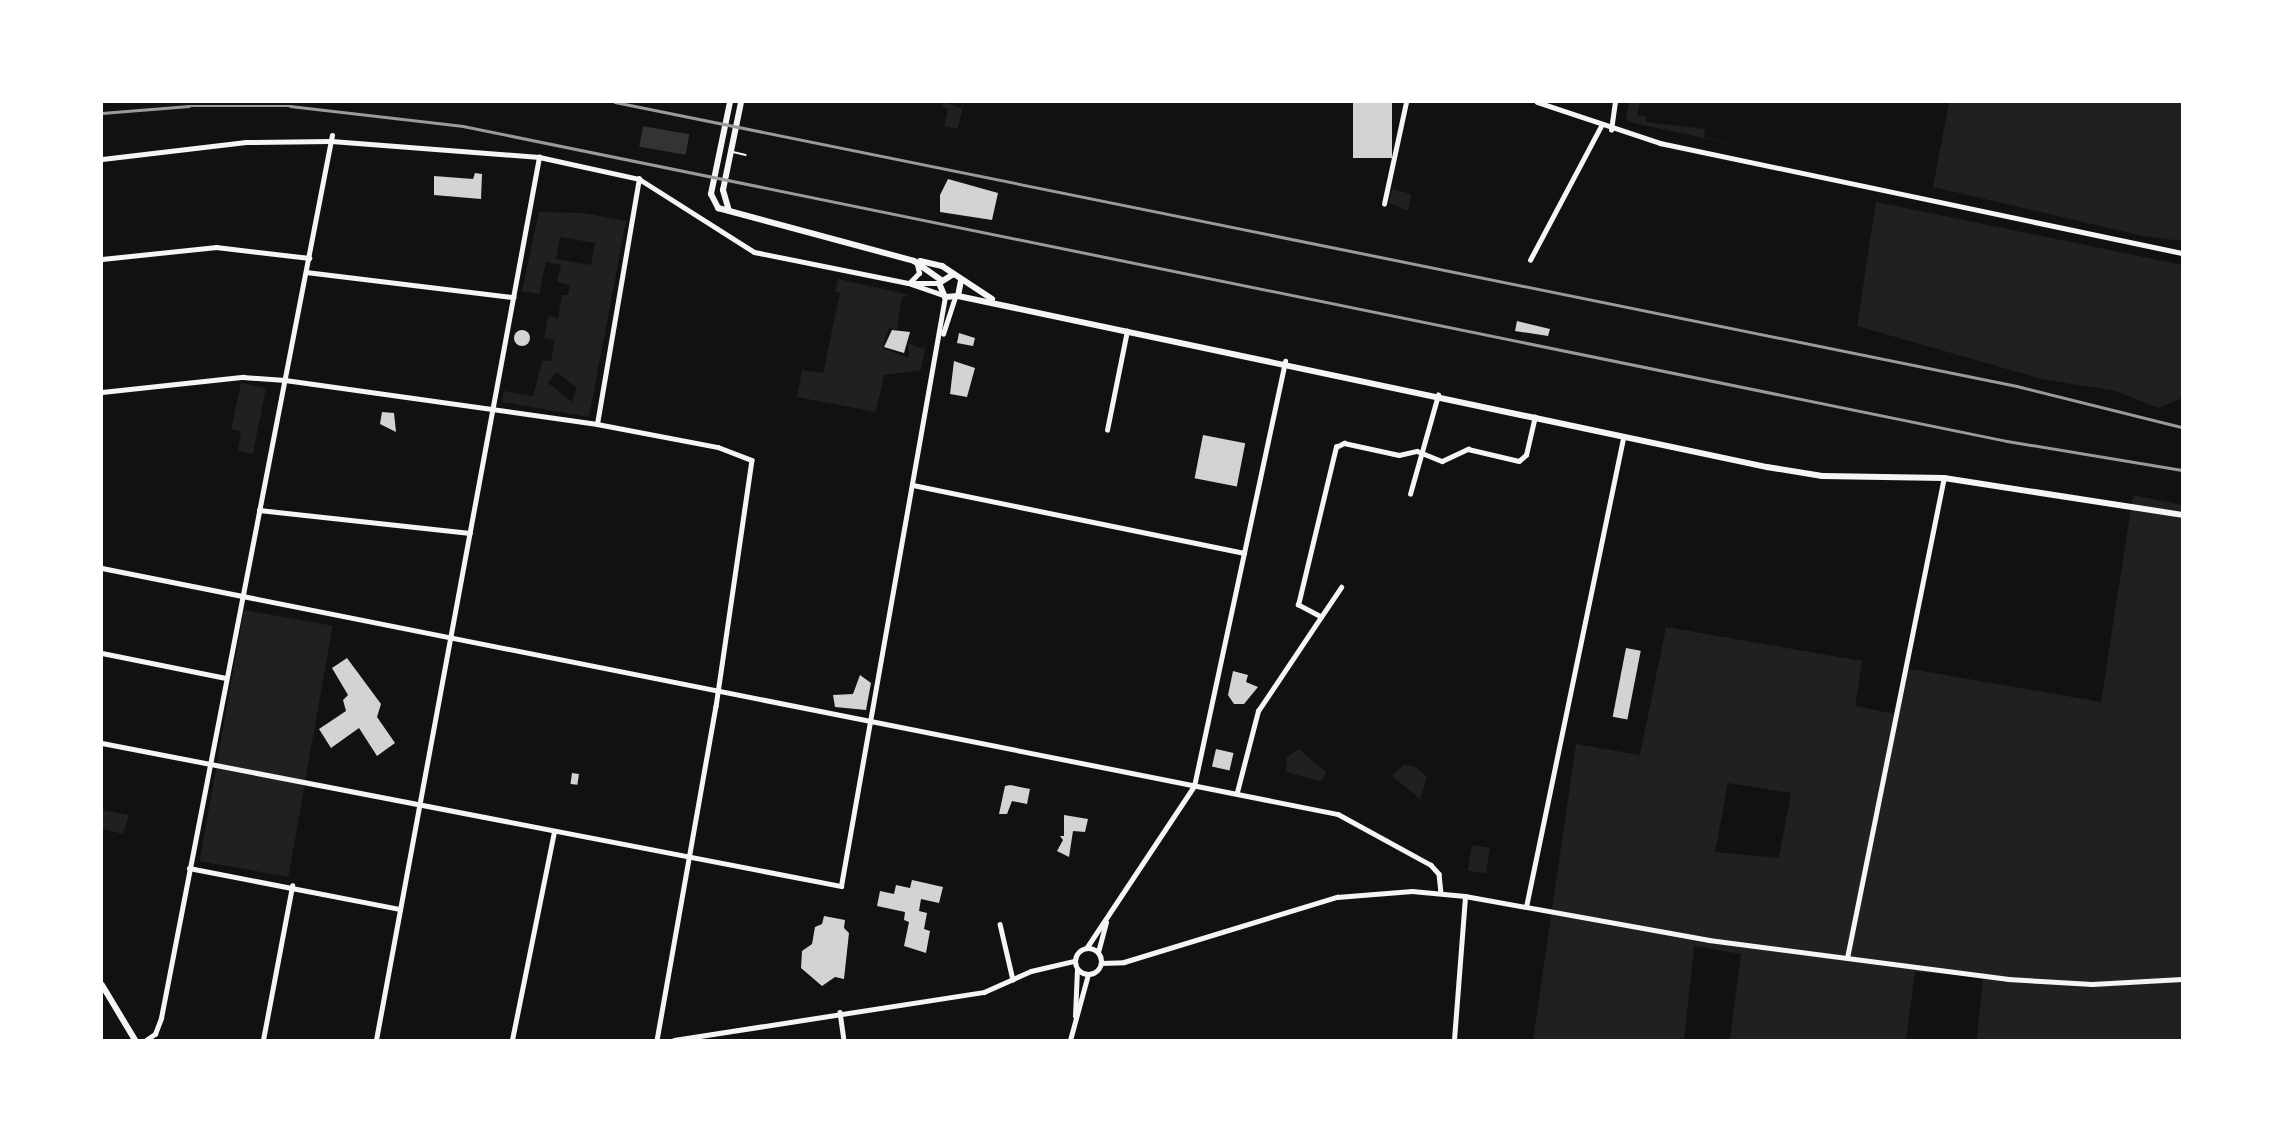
<!DOCTYPE html>
<style>
body{margin:0}
#map{position:relative;width:2284px;height:1142px;overflow:hidden;background:#111;font-family:Inter,sans-serif}
div>[style]{position:absolute}
[style*='--x']{left:calc(var(--x)*1px);top:calc(var(--y)*1px);width:calc(var(--w)*1px);rotate:calc(var(--a)*1deg)}
.green>*{inset:0;background:#202020;transform-origin:0 0}
.water>*{inset:0;background:#333;transform-origin:0 0}
.building>*{inset:0;background:#d3d3d3;transform-origin:0 0}
.round{border-radius:50%}
.service>*{height:2px;margin:-1px;padding:0 1px;transform-origin:1px;border-radius:1px;background:#f5f5f5}
.minor>*{height:4.5px;margin:-2.25px;padding:0 2.25px;transform-origin:2.25px;border-radius:2.25px;background:#f5f5f5}
.tertiary>*{height:5px;margin:-2.5px;padding:0 2.5px;transform-origin:2.5px;border-radius:2.5px;background:#f5f5f5}
.tertiary>.ring{margin:-2.5px;padding:0;box-sizing:content-box;background:none;border:5px solid #f5f5f5;border-radius:50%}
.secondary>*{height:6px;margin:-3px;padding:0 3px;transform-origin:3px;border-radius:3px;background:#f5f5f5}
.rail>*{height:2.5px;margin:-1.25px;padding:0 1.25px;transform-origin:1.25px;border-radius:1.25px;background:#9a9a9a}
span{translate:-50% -50%;white-space:nowrap;text-align:center;line-height:1.15;-webkit-text-stroke:7px #fff;paint-order:stroke}
.frame{position:absolute;inset:0;border:103px solid #fff;pointer-events:none}
</style>
<div id="map">
<div class="green">
<i style="clip-path:polygon(944px 102px,961px 108px,964px 102px,958px 129px,944px 126px,948px 109px,942px 106px)"></i>
<i style="clip-path:polygon(1629px 102px,1640px 102px,1637px 115px,1646px 117px,1646px 122px,1705px 129px,1704px 137px,1754px 149px,1630px 122px,1626px 118px)"></i>
<i style="clip-path:polygon(1949px 102px,2182px 102px,2182px 241px,2143px 236px,1933px 187px)"></i>
<i style="clip-path:polygon(1392px 189px,1411px 194px,1408px 211px,1389px 203px)"></i>
<i style="clip-path:polygon(1876px 202px,2182px 265px,2182px 398px,2159px 408px,2116px 391px,2042px 379px,1857px 326px)"></i>
<i style="clip-path:polygon(evenodd,539px 212px,583px 213px,626px 221px,589px 417px,502px 402px,504px 391px,533px 396px,542px 361px,551px 361px,554px 340px,544px 338px,548px 316px,558px 318px,562px 295px,568px 295px,570px 285px,557px 282px,561px 265px,546px 262px,539px 294px,522px 291px,539px 212px,560px 237px,595px 243px,591px 265px,556px 259px,560px 237px,539px 212px,556px 372px,577px 388px,572px 402px,548px 383px,556px 372px)"></i>
<i style="clip-path:polygon(838px 279px,910px 295px,902px 297px,897px 329px,889px 328px,882px 348px,909px 358px,908px 343px,923px 349px,926px 343px,921px 370px,884px 375px,876px 412px,797px 397px,802px 370px,823px 373px,840px 293px,835px 292px)"></i>
<i style="clip-path:polygon(241px 383px,266px 388px,253px 454px,238px 451px,241px 431px,231px 429px)"></i>
<i style="clip-path:polygon(evenodd,2133px 495px,2182px 505px,2182px 1040px,1977px 1040px,1983px 977px,1915px 972px,1906px 1040px,1730px 1040px,1741px 954px,1694px 946px,1684px 1040px,1533px 1040px,1576px 744px,1640px 755px,1666px 627px,1862px 661px,1855px 706px,1895px 714px,1905px 668px,2101px 702px,2133px 495px,1728px 783px,1791px 793px,1779px 858px,1715px 852px,1728px 783px)"></i>
<i style="left:244px;top:610px;width:90px;height:255px;rotate:10deg"></i>
<i style="clip-path:polygon(1299px 749px,1327px 773px,1320px 781px,1286px 772px,1287px 757px)"></i>
<i style="clip-path:polygon(1403px 765px,1414px 766px,1427px 777px,1420px 799px,1392px 776px)"></i>
<i style="clip-path:polygon(102px 810px,129px 815px,123px 834px,103px 829px)"></i>
<i style="left:1472px;top:845px;width:18px;height:26px;rotate:9deg"></i>
</div>
<div class="water">
<i style="left:643px;top:126px;width:47px;height:21px;rotate:10deg"></i>
</div>
<div class="building">
<i style="left:1353px;top:102px;width:39px;height:56px"></i>
<i style="clip-path:polygon(475px 173px,482px 174px,481px 199px,434px 195px,434px 176px,473px 179px)"></i>
<i style="clip-path:polygon(948px 179px,998px 193px,992px 220px,940px 212px,940px 195px)"></i>
<i style="clip-path:polygon(1517px 321px,1550px 329px,1548px 336px,1515px 331px)"></i>
<i class="round" style="left:514px;top:330px;width:16px;height:16px"></i>
<i style="clip-path:polygon(892px 330px,910px 332px,904px 353px,884px 347px)"></i>
<i style="clip-path:polygon(959px 333px,975px 338px,973px 346px,957px 343px)"></i>
<i style="clip-path:polygon(954px 361px,975px 368px,967px 397px,950px 394px)"></i>
<i style="clip-path:polygon(382px 412px,394px 413px,396px 432px,380px 424px)"></i>
<i style="left:1203px;top:435px;width:43px;height:44px;rotate:11deg"></i>
<i style="left:1626px;top:648px;width:15px;height:70px;rotate:11deg"></i>
<i style="clip-path:polygon(347px 658px,381px 704px,377px 717px,395px 743px,377px 756px,359px 728px,331px 748px,319px 729px,346px 711px,343px 700px,348px 695px,332px 668px)"></i>
<i style="clip-path:polygon(1233px 671px,1248px 675px,1246px 682px,1258px 687px,1244px 704px,1234px 704px,1228px 695px)"></i>
<i style="clip-path:polygon(860px 675px,871px 683px,866px 710px,835px 707px,833px 695px,853px 694px)"></i>
<i style="left:1216px;top:749px;width:18px;height:18px;rotate:13deg"></i>
<i style="left:572px;top:773px;width:7px;height:11px;rotate:8deg"></i>
<i style="clip-path:polygon(1010px 785px,1030px 789px,1027px 804px,1012px 801px,1007px 814px,999px 814px,1005px 786px)"></i>
<i style="clip-path:polygon(1064px 815px,1088px 819px,1085px 832px,1073px 831px,1069px 857px,1057px 851px,1063px 840px,1060px 836px,1064px 836px)"></i>
<i style="clip-path:polygon(912px 880px,943px 887px,939px 903px,921px 899px,919px 911px,927px 913px,924px 929px,930px 931px,926px 953px,904px 946px,909px 922px,904px 920px,905px 912px,877px 906px,880px 891px,894px 894px,896px 885px,910px 888px)"></i>
<i style="clip-path:polygon(824px 916px,845px 920px,844px 928px,849px 933px,844px 979px,835px 977px,822px 986px,801px 968px,802px 951px,812px 944px,815px 927px,822px 924px)"></i>
</div>
<div class="service">
<i style="--x:733;--y:152;--w:13;--a:13"></i>
</div>
<div class="minor">
<i style="--x:1537;--y:102;--w:130;--a:18.4"></i>
<i style="--x:1660;--y:143;--w:533;--a:11.9"></i>
<i style="--x:1611;--y:130;--w:28;--a:-82"></i>
<i style="--x:1384;--y:204;--w:104;--a:-77.8"></i>
<i style="--x:102;--y:259;--w:115;--a:-6"></i>
<i style="--x:216;--y:247;--w:94;--a:6.7"></i>
<i style="--x:1530;--y:260;--w:152;--a:-62.1"></i>
<i style="--x:306;--y:272;--w:209;--a:6.9"></i>
<i style="--x:943;--y:334;--w:38;--a:-72"></i>
<i style="--x:102;--y:392;--w:142;--a:-6.1"></i>
<i style="--x:243;--y:377;--w:42;--a:4.1"></i>
<i style="--x:285;--y:380;--w:315;--a:8"></i>
<i style="--x:597;--y:424;--w:123;--a:10.8"></i>
<i style="--x:718;--y:447;--w:36;--a:21"></i>
<i style="--x:752;--y:460;--w:249;--a:98.3"></i>
<i style="--x:716;--y:706;--w:339;--a:100"></i>
<i style="--x:597;--y:424;--w:249;--a:-80.3"></i>
<i style="--x:1107;--y:430;--w:101;--a:-78.6"></i>
<i style="--x:913;--y:485;--w:338;--a:11.6"></i>
<i style="--x:1410;--y:494;--w:103;--a:-74.2"></i>
<i style="--x:259;--y:510;--w:212;--a:6.2"></i>
<i style="--x:102;--y:568;--w:1260;--a:11.26"></i>
<i style="--x:1338;--y:814;--w:106;--a:28.7"></i>
<i style="--x:1431;--y:865;--w:12;--a:48"></i>
<i style="--x:1439;--y:874;--w:18;--a:84"></i>
<i style="--x:1321;--y:617;--w:36;--a:-56"></i>
<i style="--x:102;--y:653;--w:126;--a:11.4"></i>
<i style="--x:102;--y:743;--w:753;--a:10.95"></i>
<i style="--x:841;--y:886;--w:598;--a:-79.99"></i>
<i style="--x:1237;--y:792;--w:84;--a:-75.5"></i>
<i style="--x:1258;--y:711;--w:113;--a:-56.2"></i>
<i style="--x:1321;--y:617;--w:26;--a:-152"></i>
<i style="--x:1298;--y:605;--w:163;--a:-76.5"></i>
<i style="--x:1336;--y:447;--w:9;--a:-27"></i>
<i style="--x:1344;--y:443;--w:56;--a:12.3"></i>
<i style="--x:1399;--y:455;--w:18;--a:-13"></i>
<i style="--x:1417;--y:451;--w:27;--a:22"></i>
<i style="--x:1442;--y:461;--w:29;--a:-25"></i>
<i style="--x:1468;--y:449;--w:52;--a:13.2"></i>
<i style="--x:1519;--y:461;--w:9;--a:-41"></i>
<i style="--x:1526;--y:455;--w:39;--a:-77"></i>
<i style="--x:189;--y:868;--w:215;--a:11"></i>
<i style="--x:1526;--y:907;--w:480;--a:-78.3"></i>
<i style="--x:1000;--y:924;--w:57;--a:76.9"></i>
<i style="--x:1847;--y:958;--w:490;--a:-78.6"></i>
<i style="--x:1101;--y:963;--w:23;--a:-2"></i>
<i style="--x:1124;--y:962;--w:223;--a:-17"></i>
<i style="--x:1337;--y:897;--w:75;--a:-4.6"></i>
<i style="--x:1412;--y:891;--w:53;--a:5.4"></i>
<i style="--x:1465;--y:896;--w:248;--a:10.2"></i>
<i style="--x:1709;--y:940;--w:302;--a:7.4"></i>
<i style="--x:2008;--y:979;--w:84;--a:3.4"></i>
<i style="--x:2092;--y:984;--w:90;--a:-3.2"></i>
<i style="--x:840;--y:1012;--w:28;--a:82"></i>
<i style="--x:146;--y:1040;--w:11;--a:-34"></i>
<i style="--x:155;--y:1034;--w:17;--a:-69"></i>
<i style="--x:161;--y:1018;--w:899;--a:-79.04"></i>
<i style="--x:263;--y:1040;--w:157;--a:-79.3"></i>
<i style="--x:376;--y:1040;--w:898;--a:-79.54"></i>
<i style="--x:512;--y:1040;--w:212;--a:-78.6"></i>
<i style="--x:674;--y:1040;--w:314;--a:-8.8"></i>
<i style="--x:984;--y:992;--w:51;--a:-24.1"></i>
<i style="--x:1031;--y:971;--w:44;--a:-13.1"></i>
<i style="--x:1454;--y:1040;--w:144;--a:-85.6"></i>
</div>
<div class="tertiary">
<i style="--x:102;--y:159;--w:145;--a:-6.7"></i>
<i style="--x:246;--y:142;--w:85;--a:-0.7"></i>
<i style="--x:331;--y:141;--w:209;--a:4.4"></i>
<i style="--x:539;--y:157;--w:102;--a:12.4"></i>
<i style="--x:639;--y:179;--w:136;--a:32.4"></i>
<i style="--x:754;--y:252;--w:157;--a:11.4"></i>
<i style="--x:908;--y:283;--w:36;--a:19"></i>
<i style="--x:910;--y:282;--w:13;--a:-45"></i>
<i style="--x:919;--y:273;--w:9;--a:-103"></i>
<i style="--x:911;--y:283;--w:28;--a:0"></i>
<i style="--x:1087;--y:947;--w:193;--a:-56.4"></i>
<i style="--x:1194;--y:786;--w:435;--a:-77.9"></i>
<i class="ring" style="left:1075px;top:948px;width:21px;height:21px"></i>
<i style="--x:1098;--y:952;--w:31;--a:-75"></i>
<i style="--x:1075;--y:1016;--w:47;--a:-87.6"></i>
<i style="--x:1070;--y:1040;--w:68;--a:-74.7"></i>
</div>
<div class="secondary">
<i style="--x:730;--y:102;--w:94;--a:101.7"></i>
<i style="--x:711;--y:194;--w:16;--a:63"></i>
<i style="--x:718;--y:208;--w:203;--a:15.1"></i>
<i style="--x:914;--y:261;--w:33;--a:35"></i>
<i style="--x:729;--y:211;--w:22;--a:-106"></i>
<i style="--x:723;--y:190;--w:90;--a:-78.4"></i>
<i style="--x:920;--y:261;--w:23;--a:13"></i>
<i style="--x:942;--y:266;--w:60;--a:33.4"></i>
<i style="--x:952;--y:275;--w:15;--a:148"></i>
<i style="--x:939;--y:283;--w:15;--a:67"></i>
<i style="--x:945;--y:297;--w:13;--a:-4"></i>
<i style="--x:958;--y:296;--w:16;--a:-79"></i>
<i style="--x:958;--y:296;--w:827;--a:11.94"></i>
<i style="--x:1767;--y:467;--w:56;--a:9.3"></i>
<i style="--x:1822;--y:476;--w:122;--a:0.9"></i>
<i style="--x:1944;--y:478;--w:241;--a:8.8"></i>
<i style="--x:102;--y:985;--w:64;--a:59"></i>
</div>
<div class="rail">
<i style="--x:615;--y:102;--w:1430;--a:11.45"></i>
<i style="--x:2017;--y:386;--w:170;--a:14"></i>
<i style="--x:102;--y:113;--w:87;--a:-4.6"></i>
<i style="--x:189;--y:106;--w:101;--a:0"></i>
<i style="--x:290;--y:106;--w:174;--a:6.6"></i>
<i style="--x:463;--y:126;--w:1576;--a:11.53"></i>
<i style="--x:2007;--y:441;--w:177;--a:9.4"></i>
</div>
<div class="frame"></div>
</div>
